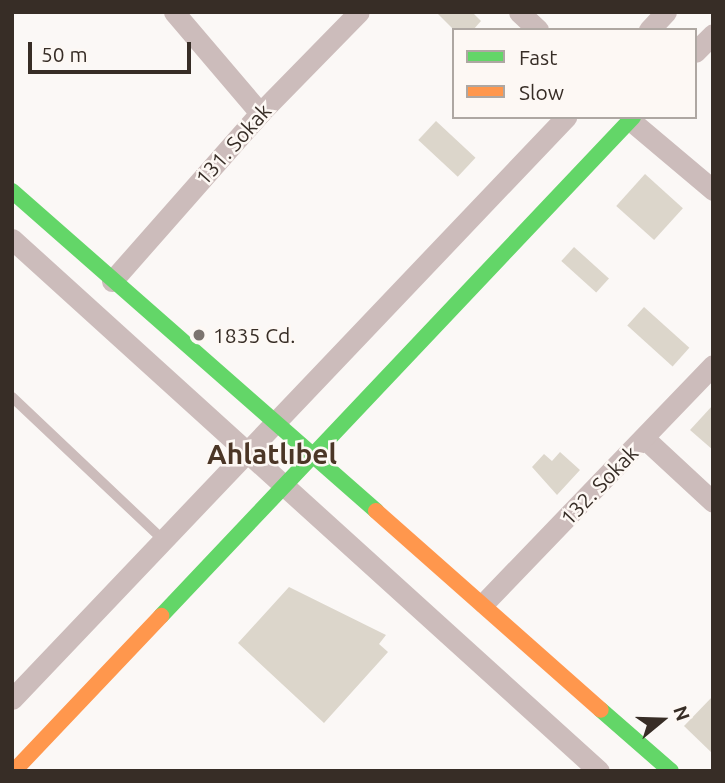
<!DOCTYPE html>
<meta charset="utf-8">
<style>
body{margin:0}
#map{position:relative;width:725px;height:783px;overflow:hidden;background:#fbf8f6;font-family:Ubuntu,sans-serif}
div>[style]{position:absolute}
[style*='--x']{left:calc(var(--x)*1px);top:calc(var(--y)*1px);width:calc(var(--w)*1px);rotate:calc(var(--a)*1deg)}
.building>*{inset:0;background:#dcd6cb;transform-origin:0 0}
.lane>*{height:10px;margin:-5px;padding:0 5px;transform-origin:5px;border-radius:5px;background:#ccbcbb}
.street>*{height:21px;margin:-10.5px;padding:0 10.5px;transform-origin:10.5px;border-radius:10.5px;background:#ccbcbb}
.fast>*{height:16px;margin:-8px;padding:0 8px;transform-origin:8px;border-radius:8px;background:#63d668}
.slow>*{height:16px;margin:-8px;padding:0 8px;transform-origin:8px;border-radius:8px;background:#ff974d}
.dots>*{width:19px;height:19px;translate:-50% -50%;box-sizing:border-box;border:4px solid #fdf8f4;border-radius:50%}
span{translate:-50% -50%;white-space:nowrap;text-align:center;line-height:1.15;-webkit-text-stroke:5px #fdf8f4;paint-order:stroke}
.street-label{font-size:21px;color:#372d26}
.poi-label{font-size:21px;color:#372d26}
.left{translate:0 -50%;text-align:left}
.district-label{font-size:28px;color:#4b3626;font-weight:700}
.frame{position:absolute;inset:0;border:14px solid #372d26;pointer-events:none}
.legend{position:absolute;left:452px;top:28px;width:245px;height:91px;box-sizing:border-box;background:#fdf8f4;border:2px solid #aea7a2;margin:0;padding:9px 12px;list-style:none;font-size:21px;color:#372d26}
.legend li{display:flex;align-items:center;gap:14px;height:35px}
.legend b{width:35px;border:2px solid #aea7a2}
.north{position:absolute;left:627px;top:685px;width:70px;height:70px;-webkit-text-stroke:5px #fdf8f4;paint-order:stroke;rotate:71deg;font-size:19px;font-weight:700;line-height:28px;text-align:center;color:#372d26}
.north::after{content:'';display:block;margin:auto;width:24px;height:32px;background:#372d26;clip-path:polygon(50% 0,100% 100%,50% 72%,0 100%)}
.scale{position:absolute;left:28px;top:42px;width:163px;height:32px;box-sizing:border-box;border:4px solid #372d26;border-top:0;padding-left:9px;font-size:21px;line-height:24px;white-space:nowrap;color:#372d26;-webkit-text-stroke:5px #fdf8f4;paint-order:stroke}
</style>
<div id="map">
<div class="building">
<i style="clip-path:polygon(436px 12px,472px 12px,481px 21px,473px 30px,454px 30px)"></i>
<i style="left:436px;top:121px;width:54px;height:26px;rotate:43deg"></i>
<i style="left:645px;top:174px;width:51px;height:43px;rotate:42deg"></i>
<i style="left:574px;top:247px;width:47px;height:19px;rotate:42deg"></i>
<i style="left:644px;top:307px;width:61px;height:25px;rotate:42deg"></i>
<i style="clip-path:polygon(713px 405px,713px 450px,690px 430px)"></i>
<i style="clip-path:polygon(560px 452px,580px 470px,557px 495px,532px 467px,544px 454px,552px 461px)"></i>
<i style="clip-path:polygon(289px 587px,386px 635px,379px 644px,388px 652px,324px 723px,238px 643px)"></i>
<i style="clip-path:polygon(713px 696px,713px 754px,684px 726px)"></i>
</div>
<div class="lane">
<i style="--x:12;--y:397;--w:208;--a:43.4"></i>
</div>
<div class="street">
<i style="--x:174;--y:12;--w:133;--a:49.6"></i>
<i style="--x:519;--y:12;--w:26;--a:43"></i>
<i style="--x:649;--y:30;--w:25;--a:-47"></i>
<i style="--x:695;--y:52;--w:25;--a:-45"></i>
<i style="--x:630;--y:120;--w:109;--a:40.1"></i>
<i style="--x:12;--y:239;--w:792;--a:42.19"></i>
<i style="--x:112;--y:281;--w:224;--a:-48.6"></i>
<i style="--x:260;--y:113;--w:141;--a:-45.6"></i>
<i style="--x:644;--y:438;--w:94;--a:42.8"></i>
<i style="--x:484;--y:603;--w:330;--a:-46.1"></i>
<i style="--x:12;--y:699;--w:804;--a:-46.41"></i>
</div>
<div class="fast">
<i style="--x:12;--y:191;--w:485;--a:41.3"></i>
<i style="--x:161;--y:616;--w:687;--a:-46.59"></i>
<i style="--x:601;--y:710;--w:93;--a:41.1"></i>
</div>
<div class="slow">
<i style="--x:376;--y:511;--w:300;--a:41.5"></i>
<i style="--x:14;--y:771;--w:214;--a:-46.5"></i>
</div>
<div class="dots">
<i style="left:199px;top:335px;background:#7c746f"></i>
</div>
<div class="street-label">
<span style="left:233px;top:144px;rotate:-48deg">131. Sokak</span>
<span style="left:599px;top:485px;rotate:-46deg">132. Sokak</span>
</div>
<div class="poi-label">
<span class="left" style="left:213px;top:335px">1835 Cd.</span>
</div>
<div class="district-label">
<span style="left:272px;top:454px">Ahlatlıbel</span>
</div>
<div class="frame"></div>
<ul class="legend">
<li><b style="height:9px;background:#63d668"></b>Fast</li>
<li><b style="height:9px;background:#ff974d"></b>Slow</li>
</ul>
<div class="north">N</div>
<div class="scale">50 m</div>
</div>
